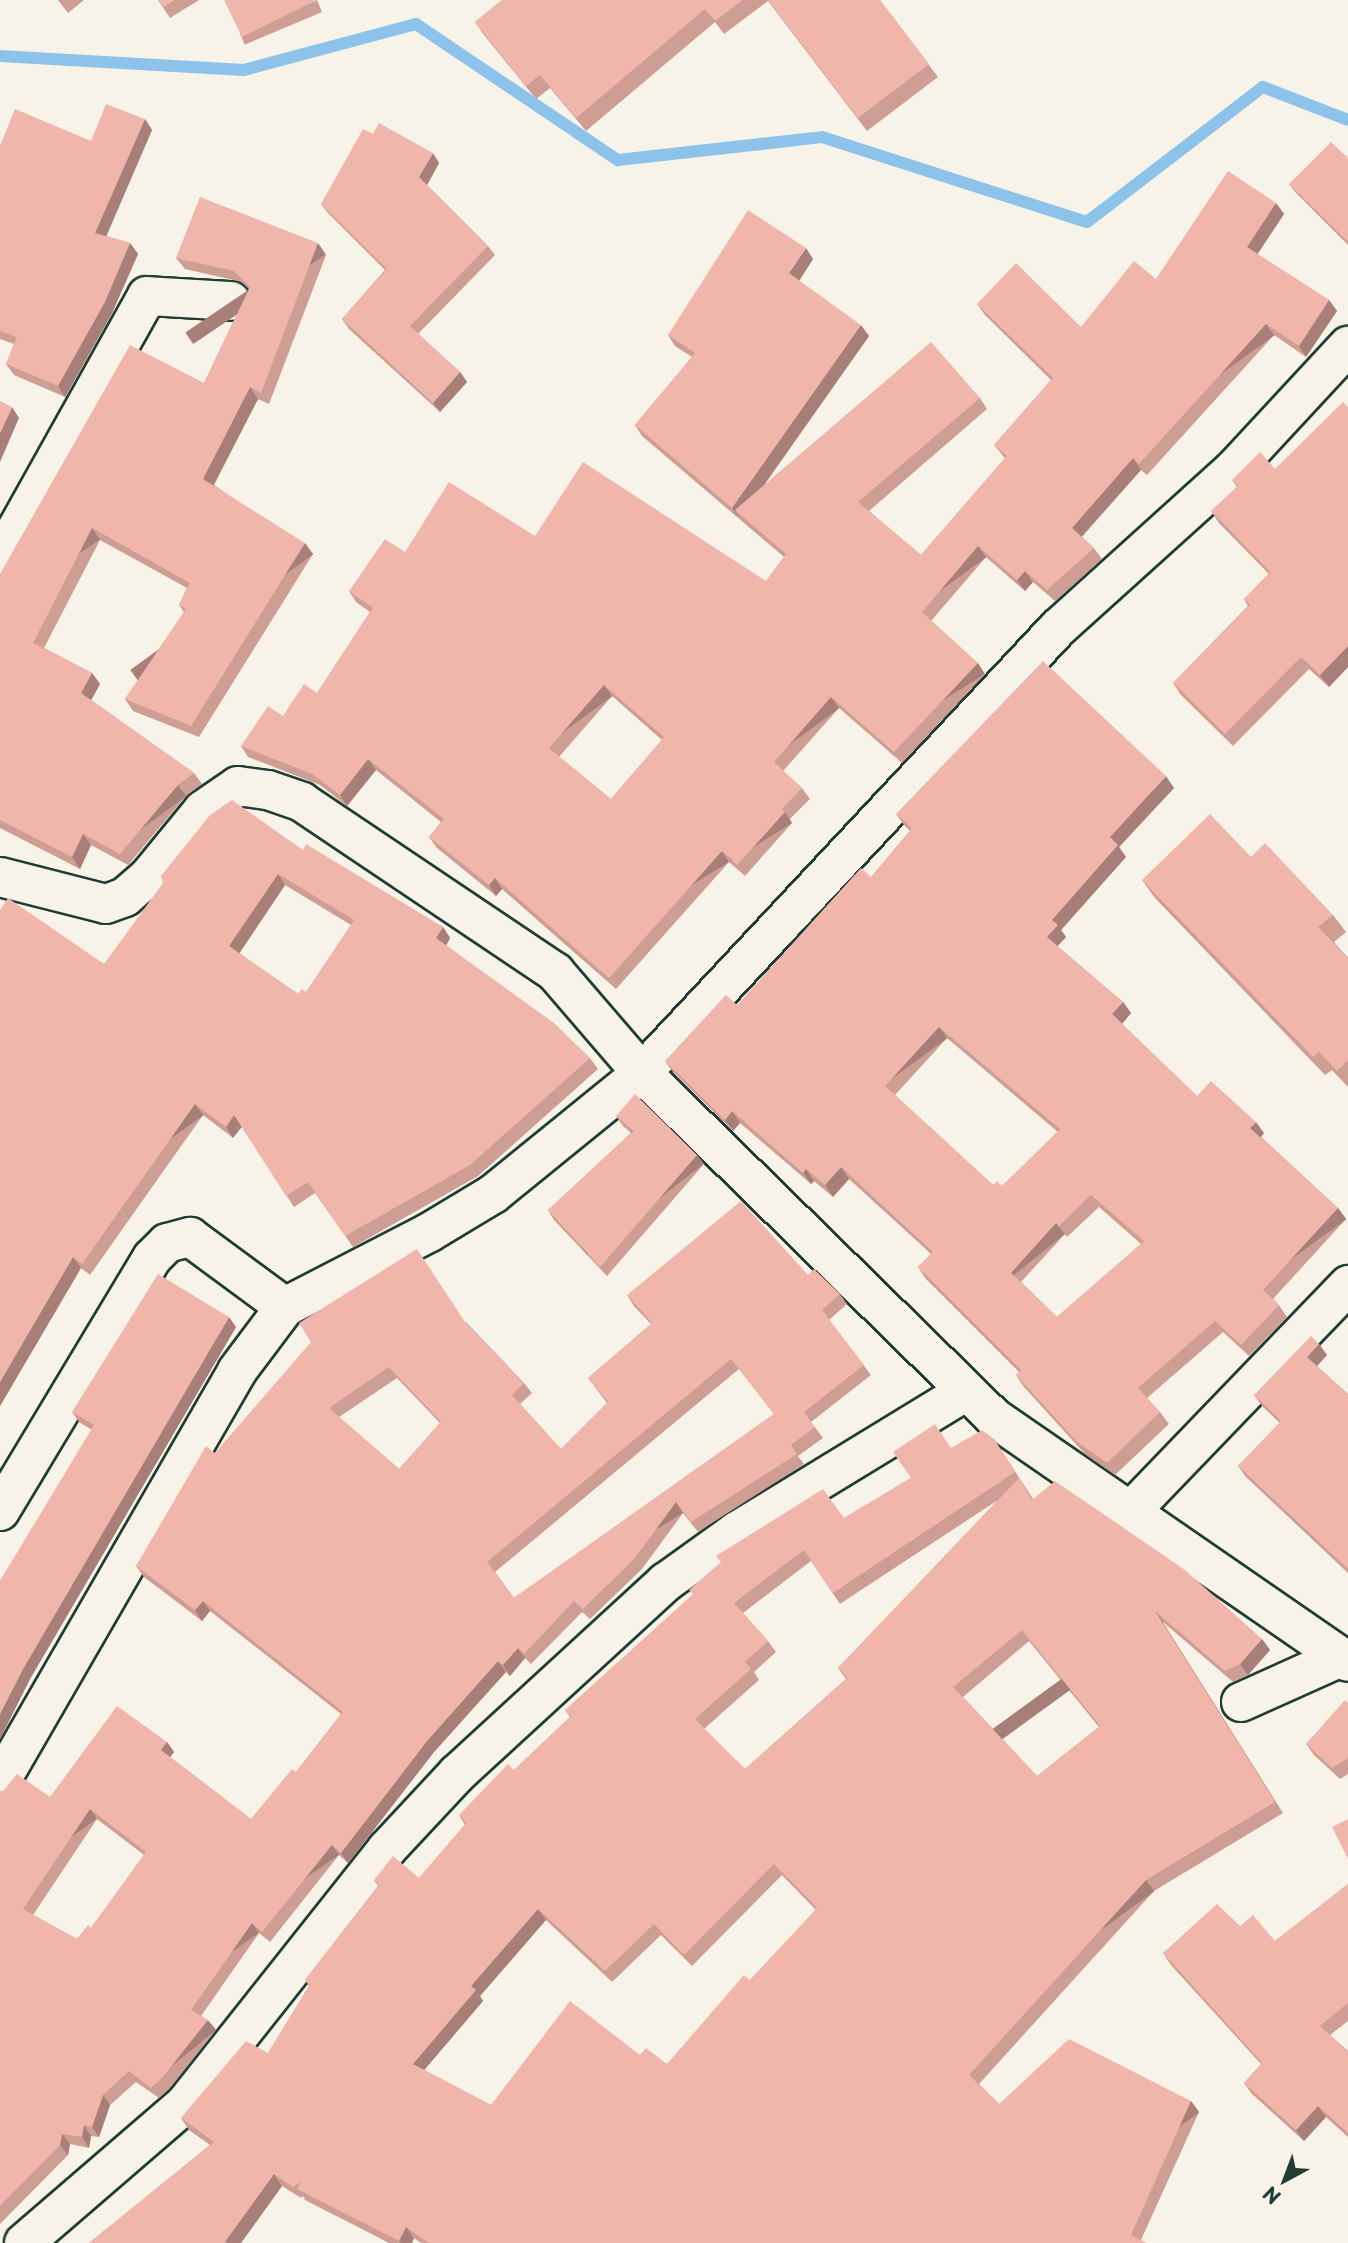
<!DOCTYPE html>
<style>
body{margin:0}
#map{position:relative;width:1348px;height:2243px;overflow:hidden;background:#f7f3e8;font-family:"Playpen Sans",sans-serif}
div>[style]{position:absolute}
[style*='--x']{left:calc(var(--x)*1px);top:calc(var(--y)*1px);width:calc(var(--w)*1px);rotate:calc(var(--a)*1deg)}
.stream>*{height:12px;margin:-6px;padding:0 6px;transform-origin:6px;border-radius:6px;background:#8dc2ea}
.roads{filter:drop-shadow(2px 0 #1f3d34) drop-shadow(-2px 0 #1f3d34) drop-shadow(0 2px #1f3d34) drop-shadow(0 -2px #1f3d34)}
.street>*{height:38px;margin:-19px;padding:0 19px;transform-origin:19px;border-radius:19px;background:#f7f3e8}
.wall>*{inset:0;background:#ce9d93;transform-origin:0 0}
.shaded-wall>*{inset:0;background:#a87f78;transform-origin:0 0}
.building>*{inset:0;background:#f0b6ab}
span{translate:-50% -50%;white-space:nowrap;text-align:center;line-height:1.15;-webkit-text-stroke:6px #f7f3e8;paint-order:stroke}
.north{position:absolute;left:1250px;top:2145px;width:70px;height:70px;-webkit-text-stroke:5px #f7f3e8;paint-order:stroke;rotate:221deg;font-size:19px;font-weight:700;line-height:28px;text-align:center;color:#1f3d34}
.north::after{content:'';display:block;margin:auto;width:24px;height:32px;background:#1f3d34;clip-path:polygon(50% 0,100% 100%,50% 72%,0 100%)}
</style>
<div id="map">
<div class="stream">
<i style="--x:0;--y:56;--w:244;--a:3.3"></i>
<i style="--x:244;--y:70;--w:178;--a:-15"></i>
<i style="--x:416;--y:24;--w:244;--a:34"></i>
<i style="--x:618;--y:160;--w:205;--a:-6.4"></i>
<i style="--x:822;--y:137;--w:278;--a:17.8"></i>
<i style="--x:1087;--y:222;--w:222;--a:-37.5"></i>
<i style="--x:1263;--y:87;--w:91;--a:21.2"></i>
</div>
<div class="roads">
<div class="street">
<i style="--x:0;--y:559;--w:301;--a:-60.8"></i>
<i style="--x:147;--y:296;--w:84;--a:3.4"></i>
<i style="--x:0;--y:877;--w:109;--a:14.3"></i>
<i style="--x:106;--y:904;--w:20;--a:-20"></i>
<i style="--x:125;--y:897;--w:32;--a:-41"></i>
<i style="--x:149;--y:876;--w:85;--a:-50.7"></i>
<i style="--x:203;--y:810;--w:42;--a:-34.4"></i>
<i style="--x:238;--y:786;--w:30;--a:8"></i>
<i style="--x:268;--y:790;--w:36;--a:19"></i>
<i style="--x:302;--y:802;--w:305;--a:33.9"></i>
<i style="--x:555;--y:972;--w:133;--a:49.3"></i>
<i style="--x:642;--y:1073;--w:491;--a:44.4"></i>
<i style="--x:993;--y:1417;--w:431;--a:34.6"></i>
<i style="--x:0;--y:1511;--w:295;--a:-59"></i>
<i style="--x:152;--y:1258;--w:21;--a:-45"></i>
<i style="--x:167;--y:1243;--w:24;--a:-15"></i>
<i style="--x:190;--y:1237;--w:118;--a:36.4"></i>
<i style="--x:285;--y:1307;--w:163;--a:-27.3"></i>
<i style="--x:430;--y:1232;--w:74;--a:-31.1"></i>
<i style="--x:493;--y:1194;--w:192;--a:-39.1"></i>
<i style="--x:642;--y:1073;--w:609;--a:-46.93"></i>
<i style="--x:1058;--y:628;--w:237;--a:-42.1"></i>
<i style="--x:1234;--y:469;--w:168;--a:-47.2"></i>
<i style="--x:1128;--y:1514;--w:318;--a:-46.1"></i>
<i style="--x:1241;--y:1702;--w:110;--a:-24.2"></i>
<i style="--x:0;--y:1782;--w:474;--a:-60"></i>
<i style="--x:237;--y:1371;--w:80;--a:-53.1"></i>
<i style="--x:24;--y:2243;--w:213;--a:-40.8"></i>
<i style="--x:185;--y:2104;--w:325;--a:-51.6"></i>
<i style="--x:387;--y:1849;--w:103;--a:-47"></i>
<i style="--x:457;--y:1774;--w:284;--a:-42.6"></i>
<i style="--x:666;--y:1582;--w:87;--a:-35.7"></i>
<i style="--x:737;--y:1531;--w:267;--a:-31.4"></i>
</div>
</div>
<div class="wall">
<i style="clip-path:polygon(58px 0,84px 0,68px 13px)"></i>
<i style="clip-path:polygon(158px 0,199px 0,170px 18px)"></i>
<i style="left:317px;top:0;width:13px;height:84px;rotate:67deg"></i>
<i style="clip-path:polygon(502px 0,880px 0,938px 77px,867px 131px,768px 1px,724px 34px,715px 22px,586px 131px,550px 88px,536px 99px,484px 35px,475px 22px)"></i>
<i style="clip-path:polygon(145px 119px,152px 130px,106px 236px,130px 243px,138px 254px,112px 313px,65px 397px,14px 375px,6px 364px,14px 344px,0 339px,0 146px,91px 141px)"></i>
<i style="clip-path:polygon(373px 134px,439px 163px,427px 185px,488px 246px,495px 255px,418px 334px,460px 372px,467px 382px,440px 412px,349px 329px,342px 319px,385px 270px,328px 213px,321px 204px)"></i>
<i style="clip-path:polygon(1348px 158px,1348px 245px,1296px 193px,1289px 184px)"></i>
<i style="clip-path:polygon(evenodd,1276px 203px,1284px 214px,1257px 254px,1329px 300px,1337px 311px,1306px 357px,1274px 335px,1147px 475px,1141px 470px,1082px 537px,1094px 548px,1102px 559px,1055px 601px,1033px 582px,1025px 591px,986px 557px,931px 621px,985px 674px,902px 763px,839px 708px,783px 771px,802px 788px,810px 799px,790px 819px,792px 823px,745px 876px,729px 862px,616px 989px,502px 889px,496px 896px,437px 848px,429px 837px,441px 822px,376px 770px,347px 806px,320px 785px,248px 757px,241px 746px,317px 693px,370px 612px,356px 602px,349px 591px,405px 552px,535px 536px,766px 581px,784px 557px,642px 436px,635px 425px,692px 357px,675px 346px,668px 335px,813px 259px,799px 281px,869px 336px,765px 484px,980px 398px,987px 409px,869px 511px,921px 555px,1005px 458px,994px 445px,1051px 380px,985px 315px,977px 304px,1081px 327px,1276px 203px,612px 696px,662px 740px,611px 799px,559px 757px,612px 696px)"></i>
<i style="clip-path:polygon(326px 255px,269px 404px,258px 399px,214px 485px,313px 554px,199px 737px,133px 711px,125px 699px,184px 612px,179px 605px,187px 588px,100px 540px,44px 648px,92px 673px,100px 684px,91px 700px,194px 773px,202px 784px,186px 796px,128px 865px,91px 845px,80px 869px,0 828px,0 574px,204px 383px,249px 289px,242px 282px,185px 269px,176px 258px)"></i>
<i style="clip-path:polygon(1348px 407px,1348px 667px,1329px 687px,1309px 669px,1233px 746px,1181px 695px,1173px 683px,1248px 606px,1244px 599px,1269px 574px,1219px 523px,1211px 511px,1237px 487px,1232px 480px,1275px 469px)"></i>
<i style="clip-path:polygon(evenodd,1174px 788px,1119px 847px,1126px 857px,1061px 930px,1066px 937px,1057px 946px,1123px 1002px,1131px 1013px,1122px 1024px,1197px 1096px,1264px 1133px,1261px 1137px,1338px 1208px,1346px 1219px,1273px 1299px,1279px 1305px,1287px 1317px,1249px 1356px,1223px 1332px,1147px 1398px,1160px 1412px,1169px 1424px,1115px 1475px,1085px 1454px,1024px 1387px,1016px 1375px,1019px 1372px,926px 1279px,918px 1267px,931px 1254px,849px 1179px,833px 1197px,814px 1181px,811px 1184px,740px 1123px,733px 1131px,673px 1072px,665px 1061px,737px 1005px,871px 877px,910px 831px,904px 825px,896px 814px,1174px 788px,947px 1038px,1058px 1132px,1002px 1186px,993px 1185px,895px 1095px,947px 1038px,1174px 788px,1099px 1207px,1141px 1244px,1057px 1317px,1021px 1282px,1065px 1234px,1067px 1237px,1099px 1207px)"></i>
<i style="clip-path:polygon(evenodd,303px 850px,443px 927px,450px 938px,446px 946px,590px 1058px,598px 1069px,478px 1176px,353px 1247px,315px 1193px,294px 1207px,242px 1127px,233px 1138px,203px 1115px,90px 1275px,81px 1268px,0 1406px,0 910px,104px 964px,303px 850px,285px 885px,351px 925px,306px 992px,298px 994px,239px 953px,285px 885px)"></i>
<i style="clip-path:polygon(1251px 857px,1333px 915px,1346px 932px,1334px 942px,1348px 958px,1348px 1087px,1332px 1070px,1325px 1075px,1155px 898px,1142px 880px)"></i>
<i style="clip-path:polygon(616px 1116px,697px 1155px,704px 1164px,607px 1276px,554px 1220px,548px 1210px,631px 1133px,623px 1126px)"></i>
<i style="clip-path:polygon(evenodd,808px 1275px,840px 1294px,847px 1304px,829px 1320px,871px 1375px,811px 1422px,823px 1438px,798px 1456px,804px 1464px,698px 1532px,683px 1513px,642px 1569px,590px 1619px,582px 1612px,531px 1664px,525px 1658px,510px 1676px,506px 1672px,434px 1752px,348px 1863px,339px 1855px,270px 1942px,259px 1933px,201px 2016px,216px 2030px,169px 2089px,159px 2098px,136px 2082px,110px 2105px,99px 2137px,91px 2136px,89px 2148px,70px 2144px,68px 2155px,0 2224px,0 1791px,50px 1797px,167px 1742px,174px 1752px,170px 1757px,251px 1819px,296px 1772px,341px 1714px,210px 1611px,202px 1621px,144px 1577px,136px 1566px,215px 1453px,466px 1322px,524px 1383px,532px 1393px,520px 1404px,561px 1449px,607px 1403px,588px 1378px,651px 1324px,634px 1306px,627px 1295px,808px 1275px,739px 1369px,774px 1414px,514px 1598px,495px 1572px,739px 1369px,808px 1275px,397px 1378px,440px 1423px,399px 1469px,339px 1417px,397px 1378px,808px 1275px,97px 1819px,144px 1855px,91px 1928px,77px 1939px,33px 1915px,97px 1819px)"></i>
<i style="clip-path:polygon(236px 1327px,30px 1679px,0 1739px,0 1581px,92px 1430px,79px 1422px,72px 1412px)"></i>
<i style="clip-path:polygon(1319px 1344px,1327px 1355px,1317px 1366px,1348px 1394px,1348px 1573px,1246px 1477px,1238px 1466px,1280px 1423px,1262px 1406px,1254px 1395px)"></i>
<i style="clip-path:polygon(evenodd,994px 1439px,1033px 1499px,1262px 1639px,1270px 1650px,1248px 1675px,1233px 1682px,1163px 1622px,1283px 1813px,1154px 1891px,979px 2084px,999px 2104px,1191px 2101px,1199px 2112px,1141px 2240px,1146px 2243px,421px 2243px,414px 2238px,412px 2243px,389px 2243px,305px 2200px,303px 2196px,301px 2198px,282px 2186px,241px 2243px,89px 2243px,210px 2145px,189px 2130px,181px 2118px,268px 2053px,309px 1986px,305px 1980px,378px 1886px,374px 1880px,419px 1878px,465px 1825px,459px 1815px,514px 1770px,570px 1717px,565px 1710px,844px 1518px,911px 1478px,951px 1448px,994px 1439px,998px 1500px,838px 1668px,846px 1679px,745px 1769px,704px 1729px,759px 1680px,754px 1672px,776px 1652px,768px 1641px,743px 1613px,811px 1561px,840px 1604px,998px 1500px,994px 1439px,1029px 1641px,1099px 1727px,1037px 1776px,963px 1697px,1029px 1641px,994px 1439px,782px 1875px,816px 1910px,750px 1980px,667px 2064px,640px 2055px,491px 2105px,424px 2070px,483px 2001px,480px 1996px,546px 1920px,612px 1982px,661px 1935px,692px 1966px,782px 1875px)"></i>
<i style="clip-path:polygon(1348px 1703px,1348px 1774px,1340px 1779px,1314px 1755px,1306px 1744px)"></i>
<i style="clip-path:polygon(1348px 1884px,1348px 2021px,1330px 2035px,1348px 2051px,1348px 2137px,1326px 2117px,1304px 2141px,1252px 2094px,1244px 2083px,1261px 2064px,1171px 1965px,1163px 1953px,1240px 1926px,1275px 1941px)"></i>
</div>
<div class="shaded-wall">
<i style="clip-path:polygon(145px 119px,152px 130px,103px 244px,95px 233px)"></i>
<i style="clip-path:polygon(433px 153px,439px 163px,426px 187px,419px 177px)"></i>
<i style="clip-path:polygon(1276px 203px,1284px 214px,1255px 258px,1247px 247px)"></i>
<i style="clip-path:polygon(130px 243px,138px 254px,112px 313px,65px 397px,58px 386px)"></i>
<i style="left:318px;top:243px;width:14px;height:160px;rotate:56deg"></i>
<i style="clip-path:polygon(806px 248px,813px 259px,797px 284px,789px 273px)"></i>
<i style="clip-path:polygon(1329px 300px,1337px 311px,1306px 357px,1299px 346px)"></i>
<i style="left:1266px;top:324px;width:14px;height:189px;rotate:54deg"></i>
<i style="clip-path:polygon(861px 325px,869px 336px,742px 516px,735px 510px,740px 519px,732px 508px)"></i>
<i style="clip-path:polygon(460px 372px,467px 382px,440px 412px,433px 403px)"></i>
<i style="clip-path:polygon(250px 387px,258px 399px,211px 490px,203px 479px)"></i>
<i style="clip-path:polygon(12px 407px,19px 418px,0 462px,0 433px)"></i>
<i style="clip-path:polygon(1133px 458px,1141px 470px,1079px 539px,1072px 528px)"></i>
<i style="left:92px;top:528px;width:14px;height:129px;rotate:56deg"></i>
<i style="left:305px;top:543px;width:14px;height:216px;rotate:54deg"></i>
<i style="left:978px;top:546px;width:14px;height:87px;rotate:54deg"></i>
<i style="clip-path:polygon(1025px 571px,1033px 582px,1025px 591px,1017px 580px)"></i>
<i style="clip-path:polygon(1348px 646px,1348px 667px,1329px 687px,1320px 675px)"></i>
<i style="left:978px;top:663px;width:13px;height:122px;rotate:58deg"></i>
<i style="clip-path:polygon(92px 673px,100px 684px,89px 704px,81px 693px)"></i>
<i style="left:604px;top:685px;width:14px;height:84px;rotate:54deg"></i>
<i style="left:831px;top:697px;width:14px;height:86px;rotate:54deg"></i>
<i style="clip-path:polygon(368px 759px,376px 770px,347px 806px,340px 795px)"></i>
<i style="clip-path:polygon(1166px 776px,1174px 788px,1119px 847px,1126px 857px,1061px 930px,1066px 937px,1055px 949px,1047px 937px,1052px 920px,1110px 837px)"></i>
<i style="left:178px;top:785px;width:14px;height:90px;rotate:54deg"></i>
<i style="left:785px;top:812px;width:13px;height:72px;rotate:58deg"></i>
<i style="clip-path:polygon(83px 834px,91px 845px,80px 869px,72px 857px)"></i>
<i style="left:722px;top:851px;width:13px;height:170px;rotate:58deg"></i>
<i style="clip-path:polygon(278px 874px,285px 885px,237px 957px,229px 946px)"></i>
<i style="clip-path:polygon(495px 878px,502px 889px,496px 896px,489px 885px)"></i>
<i style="clip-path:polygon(443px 927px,450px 938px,444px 949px,436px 938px)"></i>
<i style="clip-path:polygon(1123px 1002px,1131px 1013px,1120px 1026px,1112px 1014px)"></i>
<i style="left:939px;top:1027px;width:14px;height:80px;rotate:54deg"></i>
<i style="left:195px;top:1104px;width:14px;height:196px;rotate:54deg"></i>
<i style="clip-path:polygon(732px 1111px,740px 1123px,733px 1131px,725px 1120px)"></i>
<i style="clip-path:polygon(234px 1115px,242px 1126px,233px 1138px,226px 1127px)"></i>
<i style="clip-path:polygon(1256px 1122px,1264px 1133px,1259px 1139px,1250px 1128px)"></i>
<i style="left:697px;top:1155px;width:11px;height:148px;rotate:52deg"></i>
<i style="clip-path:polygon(841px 1167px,849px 1179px,833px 1197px,825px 1185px)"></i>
<i style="clip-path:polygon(806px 1169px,814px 1181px,811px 1184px,803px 1173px)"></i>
<i style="left:1338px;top:1208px;width:14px;height:111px;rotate:54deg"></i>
<i style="left:1056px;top:1223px;width:14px;height:67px;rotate:51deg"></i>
<i style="clip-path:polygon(73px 1257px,81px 1268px,0 1406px,0 1382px)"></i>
<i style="clip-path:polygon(229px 1317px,236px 1327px,30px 1679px,0 1739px,0 1714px,23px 1669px)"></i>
<i style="clip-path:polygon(1319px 1344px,1327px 1355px,1315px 1368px,1307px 1357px)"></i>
<i style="left:676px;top:1502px;width:13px;height:69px;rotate:58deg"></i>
<i style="clip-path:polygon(203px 1601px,210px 1611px,202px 1621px,195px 1610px)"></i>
<i style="left:1155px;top:1611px;width:14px;height:226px;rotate:54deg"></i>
<i style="clip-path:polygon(1262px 1639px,1270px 1650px,1248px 1675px,1240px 1664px)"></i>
<i style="clip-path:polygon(518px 1648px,525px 1658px,510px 1676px,503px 1665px)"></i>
<i style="clip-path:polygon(498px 1661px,506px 1672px,434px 1752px,348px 1863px,341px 1853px,427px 1741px)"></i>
<i style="clip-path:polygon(167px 1742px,174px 1752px,168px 1760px,161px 1750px)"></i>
<i style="left:90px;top:1809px;width:12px;height:120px;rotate:55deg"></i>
<i style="left:332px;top:1845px;width:12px;height:112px;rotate:55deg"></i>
<i style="left:1146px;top:1880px;width:14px;height:263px;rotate:54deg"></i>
<i style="clip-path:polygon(538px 1909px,546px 1920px,480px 1996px,483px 2001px,420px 2075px,413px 2064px,471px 1986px)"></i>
<i style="left:252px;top:1923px;width:12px;height:106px;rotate:55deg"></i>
<i style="left:208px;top:2020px;width:13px;height:74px;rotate:51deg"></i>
<i style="clip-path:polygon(103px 2095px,110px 2105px,99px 2137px,92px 2127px)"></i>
<i style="left:1191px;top:2101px;width:14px;height:147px;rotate:54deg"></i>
<i style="clip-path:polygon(1318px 2106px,1326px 2117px,1304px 2141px,1296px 2130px)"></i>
<i style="clip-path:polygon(84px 2125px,91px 2136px,89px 2148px,82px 2137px)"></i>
<i style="clip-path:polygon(62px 2134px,70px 2144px,68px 2155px,60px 2145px)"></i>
<i style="clip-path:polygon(274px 2174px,282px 2186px,241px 2243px,228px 2243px,226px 2241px)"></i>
<i style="clip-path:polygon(406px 2227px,414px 2238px,412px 2243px,401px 2243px,399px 2241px)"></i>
</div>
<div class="building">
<i style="clip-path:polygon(158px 0,175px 0,163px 7px)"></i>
<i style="clip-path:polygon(224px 0,314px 0,315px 1px,242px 37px)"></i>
<i style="clip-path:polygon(502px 0,743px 0,715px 21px,705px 9px,576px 118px,540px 75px,526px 86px,475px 22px)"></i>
<i style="clip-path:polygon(768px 0,880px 0,929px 64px,858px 118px)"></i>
<i style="clip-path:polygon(106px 104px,145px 119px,95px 233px,130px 243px,105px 302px,58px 386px,6px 364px,17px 337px,0 331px,0 146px,15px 109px,91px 141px)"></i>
<i style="clip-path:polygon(379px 123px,433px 153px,419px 177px,488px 246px,410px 326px,460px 372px,433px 403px,342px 319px,387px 269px,321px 204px,363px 129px,373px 134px)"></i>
<i style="clip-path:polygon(1331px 142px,1348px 158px,1348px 242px,1289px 184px)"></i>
<i style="clip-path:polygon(evenodd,1228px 171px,1276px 203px,1247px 247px,1329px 300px,1299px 346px,1266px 324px,1139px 464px,1133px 458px,1072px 528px,1094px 548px,1047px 590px,1025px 571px,1017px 580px,978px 546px,922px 612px,978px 663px,894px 752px,831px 697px,774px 762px,802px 788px,782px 809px,785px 812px,737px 865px,722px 851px,609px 978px,495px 878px,489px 885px,429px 837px,444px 819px,368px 759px,340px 795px,312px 774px,241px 746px,268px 706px,283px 716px,304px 684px,317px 693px,373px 608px,349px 591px,385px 539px,405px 552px,449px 482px,535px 536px,583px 462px,766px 581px,786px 554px,735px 510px,931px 342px,980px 398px,858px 502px,921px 555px,1007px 456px,994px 445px,1053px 378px,977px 304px,1016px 263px,1081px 327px,1134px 261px,1156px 279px,1228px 171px,604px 685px,664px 737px,611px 799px,549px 748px,604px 685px)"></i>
<i style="clip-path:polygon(200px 197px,318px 243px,261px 393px,250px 387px,203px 479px,305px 543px,191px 726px,125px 699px,186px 609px,179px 605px,190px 583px,92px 528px,33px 643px,92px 673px,81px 693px,194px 773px,178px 785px,120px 854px,83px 834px,72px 857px,0 820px,0 574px,130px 345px,204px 383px,250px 287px,234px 271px,176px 258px)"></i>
<i style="clip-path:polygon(748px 210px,806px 248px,789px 273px,861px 325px,732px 508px,635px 425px,695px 353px,668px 335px)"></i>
<i style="clip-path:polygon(0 401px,12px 407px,0 433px)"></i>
<i style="clip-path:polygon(1343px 402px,1348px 407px,1348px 646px,1320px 675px,1301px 657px,1225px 734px,1173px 683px,1250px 605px,1244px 599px,1270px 572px,1211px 511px,1238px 486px,1232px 480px,1260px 452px,1275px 469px)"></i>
<i style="clip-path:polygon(evenodd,1043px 661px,1166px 776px,1110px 837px,1118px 845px,1052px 920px,1058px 925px,1047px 937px,1123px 1002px,1112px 1014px,1197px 1096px,1211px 1081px,1256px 1122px,1250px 1128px,1338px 1208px,1263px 1290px,1279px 1305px,1241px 1345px,1215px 1321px,1138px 1388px,1160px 1412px,1107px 1463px,1077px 1442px,1016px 1375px,1021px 1370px,918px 1267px,933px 1252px,841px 1167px,825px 1185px,806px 1169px,803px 1173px,732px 1111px,725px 1120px,665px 1061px,726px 995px,737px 1005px,861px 868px,871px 877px,912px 828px,896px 814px,1043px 661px,939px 1027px,1060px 1129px,1002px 1186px,997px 1181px,993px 1185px,885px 1086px,939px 1027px,1043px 661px,1091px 1195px,1144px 1241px,1057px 1317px,1011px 1273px,1056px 1223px,1059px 1226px,1091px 1195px)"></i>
<i style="clip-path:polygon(evenodd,232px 800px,303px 850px,306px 844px,443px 927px,436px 938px,554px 1023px,590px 1058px,470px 1165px,345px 1236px,308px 1182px,286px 1196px,234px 1115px,226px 1127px,195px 1104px,82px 1264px,73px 1257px,0 1382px,0 910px,8px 898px,104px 964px,163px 883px,161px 876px,210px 815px,232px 800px,278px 874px,354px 920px,306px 992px,302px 989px,298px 994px,229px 946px,278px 874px)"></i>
<i style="clip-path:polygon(1210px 814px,1251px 857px,1265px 843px,1333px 915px,1318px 927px,1348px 958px,1348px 1060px,1337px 1071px,1319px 1052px,1313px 1057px,1142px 880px)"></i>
<i style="clip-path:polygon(635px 1094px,697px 1155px,600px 1267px,548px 1210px,634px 1131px,616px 1116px)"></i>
<i style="clip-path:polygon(evenodd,741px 1201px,808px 1275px,814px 1269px,840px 1294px,822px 1310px,864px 1365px,804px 1412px,815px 1427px,791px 1445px,797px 1454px,691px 1522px,676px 1502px,635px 1558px,583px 1609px,574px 1601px,524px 1654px,518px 1648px,503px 1665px,498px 1661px,427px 1741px,341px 1853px,332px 1845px,262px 1932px,252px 1923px,191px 2010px,208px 2020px,162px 2078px,151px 2088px,129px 2071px,103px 2095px,92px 2127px,84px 2125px,82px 2137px,62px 2134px,60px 2145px,0 2206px,0 1791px,3px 1791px,17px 1774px,50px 1797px,117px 1706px,167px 1742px,161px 1750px,251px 1819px,292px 1769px,296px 1772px,343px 1712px,203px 1601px,195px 1610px,136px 1566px,206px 1446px,215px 1453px,311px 1342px,299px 1323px,417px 1249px,465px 1322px,524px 1383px,512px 1395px,561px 1449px,608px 1402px,588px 1378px,652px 1323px,627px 1295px,741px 1201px,731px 1359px,774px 1414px,514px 1598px,487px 1562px,731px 1359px,741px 1201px,389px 1367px,441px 1422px,399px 1469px,329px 1408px,389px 1367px,741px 1201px,90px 1809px,146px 1852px,91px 1928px,88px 1925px,77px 1939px,23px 1909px,90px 1809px)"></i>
<i style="clip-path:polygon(158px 1274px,229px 1317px,23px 1669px,0 1714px,0 1581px,94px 1425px,72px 1412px)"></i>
<i style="clip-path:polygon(1311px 1336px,1319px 1344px,1307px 1357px,1348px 1394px,1348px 1569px,1238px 1466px,1281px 1421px,1254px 1395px)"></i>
<i style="clip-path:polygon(evenodd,935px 1424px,951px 1448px,982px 1430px,994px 1439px,1015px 1472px,833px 1593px,804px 1550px,734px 1603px,768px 1641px,745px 1662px,751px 1669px,695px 1719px,745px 1769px,848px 1678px,838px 1668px,1019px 1478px,1032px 1500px,1055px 1481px,1185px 1570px,1262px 1639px,1240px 1664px,1225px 1671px,1155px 1611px,1275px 1802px,1146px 1880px,969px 2075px,999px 2104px,1069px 2039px,1191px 2101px,1131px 2235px,1146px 2243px,429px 2243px,406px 2227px,399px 2241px,297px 2189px,301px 2181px,293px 2187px,274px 2174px,224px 2243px,89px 2243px,214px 2142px,181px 2118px,246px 2041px,268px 2053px,310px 1985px,305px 1980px,379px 1885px,374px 1880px,393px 1856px,419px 1878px,466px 1823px,459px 1815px,508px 1764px,514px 1770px,571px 1716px,565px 1710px,693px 1594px,689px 1590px,721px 1562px,716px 1556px,823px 1489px,844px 1518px,911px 1478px,893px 1452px,935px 1424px,1022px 1630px,1100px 1726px,1037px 1776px,953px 1687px,1022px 1630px,935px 1424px,774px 1864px,817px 1908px,750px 1980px,744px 1975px,667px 2064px,646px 2048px,640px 2055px,570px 2001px,491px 2105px,413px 2064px,476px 1990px,471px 1986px,538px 1909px,605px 1971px,654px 1924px,684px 1955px,774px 1864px)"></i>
<i style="clip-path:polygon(1345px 1700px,1348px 1703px,1348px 1758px,1332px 1768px,1306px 1744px)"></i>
<i style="clip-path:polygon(1348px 1819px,1348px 1859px,1332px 1827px)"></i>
<i style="clip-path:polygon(1348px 1884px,1348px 2003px,1320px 2026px,1348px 2052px,1348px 2133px,1318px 2106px,1296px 2130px,1244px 2083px,1262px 2063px,1163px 1953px,1217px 1904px,1240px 1926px,1253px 1915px,1275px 1941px)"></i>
</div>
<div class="north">N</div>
</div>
